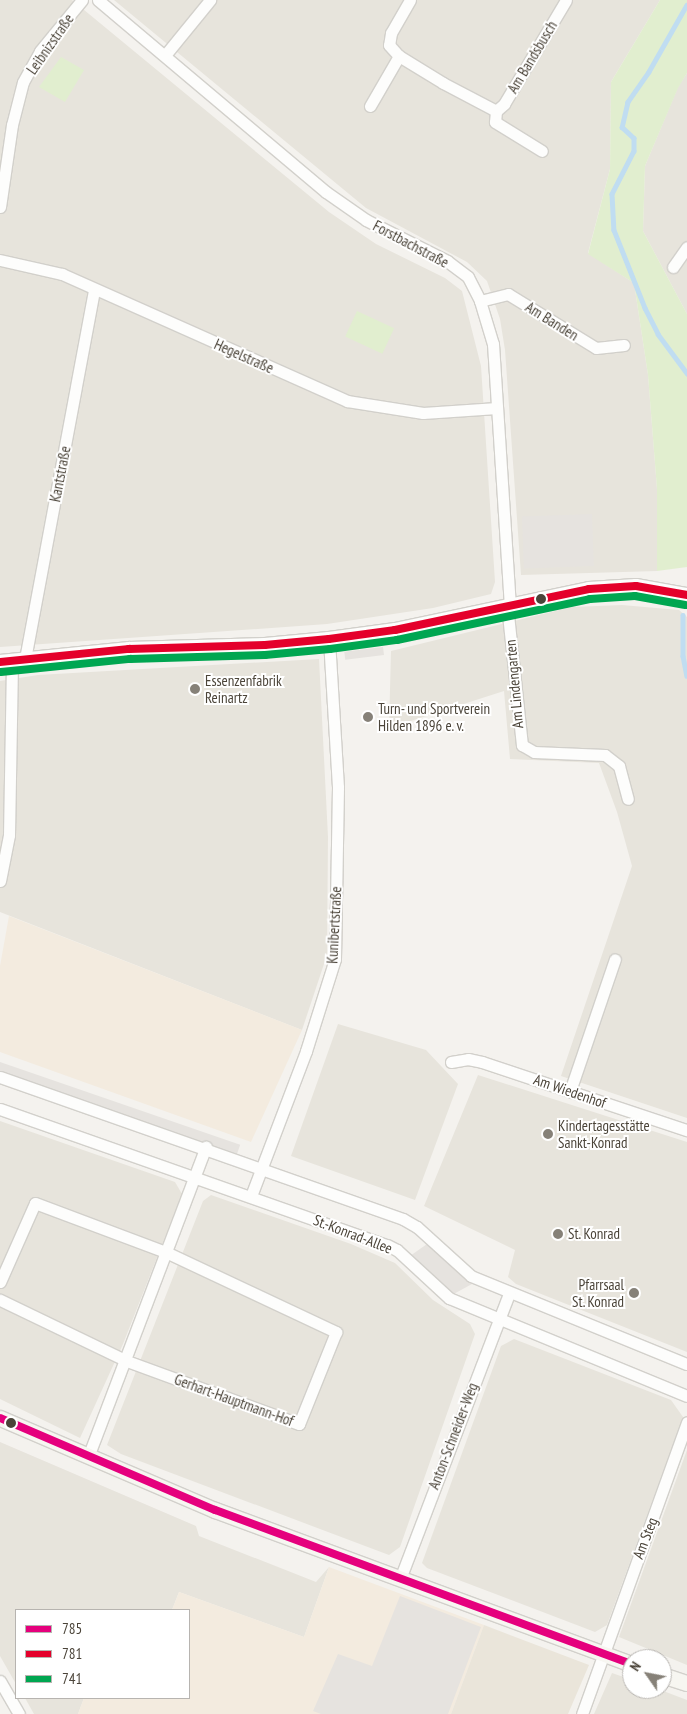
<!DOCTYPE html>
<meta charset="utf-8">
<style>
body{margin:0}
#map{position:relative;width:687px;height:1714px;overflow:hidden;background:#f4f2ee;font-family:"PT Sans Narrow",sans-serif}
div>[style]{position:absolute}
[style*='--x']{left:calc(var(--x)*1px);top:calc(var(--y)*1px);width:calc(var(--w)*1px);rotate:calc(var(--a)*1deg)}
.residential>*{inset:0;background:#e7e4dc}
.commercial>*{inset:0;background:#f3ebdf}
.education>*{inset:0;background:#eae5da}
.green>*{inset:0;background:#e1eecf;transform-origin:0 0}
.parking>*{inset:0;background:#e6e3df;transform-origin:0 0}
.stream>*{height:4.5px;margin:-2.25px;padding:0 2.25px;transform-origin:2.25px;border-radius:2.25px;background:#c0ddf1}
.roads{filter:drop-shadow(1px 0 #d2d0cb) drop-shadow(-1px 0 #d2d0cb) drop-shadow(0 1px #d2d0cb) drop-shadow(0 -1px #d2d0cb)}
.minor>*{height:11px;margin:-5.5px;padding:0 5.5px;transform-origin:5.5px;border-radius:5.5px;background:#fdfdfc}
.tertiary>*{height:14px;margin:-7px;padding:0 7px;transform-origin:7px;border-radius:7px;background:#fdfdfc}
.secondary>*{height:15px;margin:-7.5px;padding:0 7.5px;transform-origin:7.5px;border-radius:7.5px;background:#f7f6f1}
.bus-1>*{height:8px;margin:-4px;padding:0 4px;transform-origin:4px;border-radius:4px;background:#e5007d}
.bus-2>*{height:8px;margin:-4px;padding:0 4px;transform-origin:4px;border-radius:4px;background:#e4002b}
.bus-3>*{height:8px;margin:-4px;padding:0 4px;transform-origin:4px;border-radius:4px;background:#00a651}
.dots>*{width:14px;height:14px;translate:-50% -50%;box-sizing:border-box;border:2px solid #fff;border-radius:50%}
span{translate:-50% -50%;white-space:nowrap;text-align:center;line-height:1.15;-webkit-text-stroke:4px #fff;paint-order:stroke}
.street-label{font-size:15px;color:#4b4439}
.poi-label{font-size:15px;color:#4b4439}
.left{translate:0 -50%;text-align:left}
.right{translate:-100% -50%;text-align:right}
.legend{position:absolute;left:15px;top:1609px;width:175px;height:90px;box-sizing:border-box;background:#fff;border:1px solid #b7b4b0;margin:0;padding:6px 9px;list-style:none;font-size:15px;color:#4b4439}
.legend li{display:flex;align-items:center;gap:10px;height:25px}
.legend b{width:25px;border:1px solid #b7b4b0}
.north{position:absolute;left:622px;top:1649px;width:50px;height:50px;box-sizing:border-box;background:#fff;border:1px solid #b7b4b0;border-radius:50%;rotate:303deg;font-size:14px;font-weight:700;line-height:20px;text-align:center;color:#4b4439}
.north::after{content:'';display:block;margin:auto;width:18px;height:22px;background:#868178;clip-path:polygon(50% 0,100% 100%,50% 72%,0 100%)}
</style>
<div id="map">
<div class="residential">
<i style="clip-path:polygon(0 0,72px 0,329px 212px,376px 244px,445px 278px,462px 291px,481px 366px,495px 582px,491px 594px,433px 608px,327px 624px,0 647px)"></i>
<i style="clip-path:polygon(114px 0,660px 0,611px 82px,610px 169px,588px 253px,634px 283px,648px 375px,657px 489px,657px 571px,521px 575px,505px 350px,500px 319px,487px 281px,467px 262px,366px 208px)"></i>
<i style="clip-path:polygon(687px 73px,687px 314px,643px 231px,645px 166px,678px 87px)"></i>
<i style="clip-path:polygon(622px 605px,679px 610px,687px 617px,687px 1118px,561px 1076px,632px 866px,617px 812px,599px 763px,510px 759px,504px 691px,389px 728px,391px 651px,572px 607px)"></i>
<i style="clip-path:polygon(319px 659px,328px 837px,327px 955px,302px 1030px,0 912px,0 681px,38px 675px)"></i>
<i style="clip-path:polygon(338px 1024px,426px 1050px,458px 1084px,415px 1200px,291px 1156px)"></i>
<i style="clip-path:polygon(478px 1075px,687px 1142px,687px 1352px,516px 1284px,508px 1277px,515px 1250px,424px 1206px)"></i>
<i style="clip-path:polygon(0 1121px,175px 1182px,182px 1194px,123px 1344px,80px 1438px,0 1399px)"></i>
<i style="clip-path:polygon(211px 1195px,351px 1244px,395px 1263px,433px 1300px,470px 1324px,475px 1334px,400px 1547px,389px 1555px,121px 1454px,107px 1445px,203px 1201px)"></i>
<i style="clip-path:polygon(514px 1339px,671px 1400px,683px 1417px,607px 1625px,595px 1632px,427px 1568px,422px 1563px,501px 1346px)"></i>
<i style="clip-path:polygon(0 1442px,196px 1526px,199px 1536px,316px 1582px,329px 1567px,304px 1637px,179px 1592px,172px 1610px,16px 1610px,16px 1684px,0 1656px)"></i>
<i style="clip-path:polygon(687px 1450px,687px 1665px,619px 1637px)"></i>
<i style="clip-path:polygon(612px 1673px,632px 1680px,632px 1689px,658px 1689px,687px 1700px,687px 1714px,594px 1714px)"></i>
<i style="clip-path:polygon(25px 1698px,84px 1698px,78px 1714px,34px 1714px)"></i>
</div>
<div class="commercial">
<i style="clip-path:polygon(9px 916px,302px 1030px,251px 1142px,0 1052px,0 966px)"></i>
<i style="clip-path:polygon(329px 1567px,484px 1625px,451px 1714px,78px 1714px,84px 1698px,189px 1698px,189px 1610px,172px 1610px,179px 1592px,304px 1637px)"></i>
</div>
<div class="education">
<i style="clip-path:polygon(484px 1625px,589px 1665px,568px 1714px,451px 1714px)"></i>
</div>
<div class="green">
<i style="clip-path:polygon(660px 0,687px 0,687px 73px,678px 88px,645px 166px,643px 231px,687px 314px,687px 567px,657px 571px,657px 489px,648px 375px,634px 283px,588px 254px,610px 169px,611px 82px)"></i>
<i style="clip-path:polygon(61px 57px,84px 70px,65px 102px,39px 87px)"></i>
<i style="left:357px;top:311px;width:41px;height:28px;rotate:25deg"></i>
</div>
<div class="parking">
<i style="left:592px;top:514px;width:52px;height:70px;rotate:88deg"></i>
<i style="left:383px;top:647px;width:8px;height:39px;rotate:83deg"></i>
<i style="left:0;top:1062px;width:254px;height:10px;rotate:19deg"></i>
<i style="clip-path:polygon(427px 1244px,472px 1284px,450px 1296px,410px 1256px)"></i>
<i style="clip-path:polygon(400px 1596px,481px 1627px,448px 1714px,321px 1714px,313px 1711px,338px 1654px,372px 1666px)"></i>
</div>
<div class="stream">
<i style="--x:687;--y:5;--w:77;--a:119.6"></i>
<i style="--x:649;--y:72;--w:37;--a:125"></i>
<i style="--x:628;--y:102;--w:26;--a:103"></i>
<i style="--x:622;--y:127;--w:16;--a:43"></i>
<i style="--x:634;--y:138;--w:13;--a:90"></i>
<i style="--x:634;--y:151;--w:48;--a:117.1"></i>
<i style="--x:612;--y:194;--w:36;--a:87"></i>
<i style="--x:614;--y:230;--w:84;--a:68.3"></i>
<i style="--x:645;--y:308;--w:29;--a:63"></i>
<i style="--x:658;--y:334;--w:49;--a:53.4"></i>
<i style="--x:683;--y:615;--w:41;--a:90"></i>
<i style="--x:683;--y:656;--w:20;--a:79"></i>
</div>
<div class="roads">
<div class="minor">
<i style="--x:98;--y:0;--w:298;--a:40.1"></i>
<i style="--x:326;--y:192;--w:49;--a:35"></i>
<i style="--x:366;--y:220;--w:91;--a:26.8"></i>
<i style="--x:447;--y:261;--w:26;--a:37"></i>
<i style="--x:468;--y:277;--w:27;--a:63"></i>
<i style="--x:480;--y:301;--w:45;--a:73.2"></i>
<i style="--x:493;--y:344;--w:261;--a:86.3"></i>
<i style="--x:410;--y:0;--w:38;--a:120"></i>
<i style="--x:391;--y:33;--w:12;--a:99"></i>
<i style="--x:389;--y:45;--w:15;--a:48"></i>
<i style="--x:399;--y:56;--w:52;--a:31.5"></i>
<i style="--x:443;--y:83;--w:60;--a:27.8"></i>
<i style="--x:496;--y:111;--w:11;--a:-41"></i>
<i style="--x:504;--y:104;--w:121;--a:-59.2"></i>
<i style="--x:166;--y:54;--w:70;--a:-50.8"></i>
<i style="--x:370;--y:106;--w:58;--a:-59.9"></i>
<i style="--x:496;--y:111;--w:11;--a:95"></i>
<i style="--x:495;--y:122;--w:55;--a:31.7"></i>
<i style="--x:0;--y:207;--w:83;--a:-81.7"></i>
<i style="--x:12;--y:125;--w:44;--a:-75.7"></i>
<i style="--x:23;--y:82;--w:35;--a:-61"></i>
<i style="--x:40;--y:51;--w:66;--a:-50.5"></i>
<i style="--x:0;--y:260;--w:64;--a:12.7"></i>
<i style="--x:62;--y:274;--w:312;--a:24"></i>
<i style="--x:347;--y:401;--w:77;--a:9"></i>
<i style="--x:423;--y:413;--w:74;--a:-3.9"></i>
<i style="--x:673;--y:267;--w:24;--a:-55"></i>
<i style="--x:480;--y:301;--w:29;--a:-14"></i>
<i style="--x:508;--y:294;--w:103;--a:31.5"></i>
<i style="--x:596;--y:348;--w:28;--a:-6"></i>
<i style="--x:507;--y:605;--w:141;--a:83.9"></i>
<i style="--x:522;--y:745;--w:14;--a:30"></i>
<i style="--x:534;--y:752;--w:71;--a:2.4"></i>
<i style="--x:605;--y:755;--w:18;--a:38"></i>
<i style="--x:619;--y:766;--w:34;--a:75"></i>
<i style="--x:25;--y:659;--w:375;--a:-79.4"></i>
<i style="--x:0;--y:881;--w:47;--a:-78.9"></i>
<i style="--x:9;--y:835;--w:175;--a:-89"></i>
<i style="--x:451;--y:1062;--w:17;--a:-10"></i>
<i style="--x:468;--y:1059;--w:14;--a:12"></i>
<i style="--x:482;--y:1062;--w:216;--a:18.4"></i>
<i style="--x:0;--y:1077;--w:427;--a:19.4"></i>
<i style="--x:403;--y:1219;--w:16;--a:30"></i>
<i style="--x:417;--y:1227;--w:73;--a:42.2"></i>
<i style="--x:471;--y:1276;--w:233;--a:22.2"></i>
<i style="--x:570;--y:1091;--w:139;--a:-71.2"></i>
<i style="--x:0;--y:1109;--w:410;--a:19.4"></i>
<i style="--x:387;--y:1245;--w:11;--a:27"></i>
<i style="--x:397;--y:1250;--w:71;--a:42.7"></i>
<i style="--x:449;--y:1298;--w:257;--a:22.4"></i>
<i style="--x:251;--y:1196;--w:155;--a:-69.2"></i>
<i style="--x:306;--y:1051;--w:96;--a:-72.5"></i>
<i style="--x:335;--y:959;--w:172;--a:-89"></i>
<i style="--x:338;--y:787;--w:148;--a:-93.5"></i>
<i style="--x:0;--y:1282;--w:86;--a:-66.1"></i>
<i style="--x:35;--y:1203;--w:142;--a:20.6"></i>
<i style="--x:168;--y:1253;--w:186;--a:25.2"></i>
<i style="--x:336;--y:1332;--w:99;--a:111.9"></i>
<i style="--x:299;--y:1424;--w:183;--a:-159.9"></i>
<i style="--x:127;--y:1361;--w:141;--a:-154.3"></i>
<i style="--x:88;--y:1457;--w:332;--a:-69.2"></i>
<i style="--x:400;--y:1579;--w:306;--a:-69.1"></i>
<i style="--x:0;--y:1681;--w:38;--a:60"></i>
<i style="--x:582;--y:1714;--w:310;--a:-70.2"></i>
</div>
<div class="tertiary">
<i style="--x:0;--y:662;--w:130;--a:-5.8"></i>
<i style="--x:129;--y:649;--w:136;--a:-1.7"></i>
<i style="--x:265;--y:645;--w:64;--a:-5.4"></i>
<i style="--x:329;--y:639;--w:67;--a:-7.8"></i>
<i style="--x:395;--y:630;--w:198;--a:-11.9"></i>
<i style="--x:589;--y:589;--w:47;--a:-3.7"></i>
<i style="--x:636;--y:586;--w:52;--a:10"></i>
</div>
<div class="secondary">
<i style="--x:0;--y:1418;--w:234;--a:23.2"></i>
<i style="--x:215;--y:1510;--w:445;--a:20.3"></i>
<i style="--x:662;--y:1675;--w:26;--a:18"></i>
</div>
</div>
<div class="bus-1">
<i style="--x:0;--y:1418;--w:234;--a:23.2"></i>
<i style="--x:215;--y:1510;--w:445;--a:20.3"></i>
</div>
<div class="bus-2">
<i style="--x:0;--y:662;--w:130;--a:-5.8"></i>
<i style="--x:129;--y:649;--w:136;--a:-1.7"></i>
<i style="--x:265;--y:645;--w:64;--a:-5.4"></i>
<i style="--x:329;--y:639;--w:67;--a:-7.8"></i>
<i style="--x:395;--y:630;--w:198;--a:-11.9"></i>
<i style="--x:589;--y:589;--w:47;--a:-3.7"></i>
<i style="--x:636;--y:586;--w:52;--a:10"></i>
</div>
<div class="bus-3">
<i style="--x:1;--y:672;--w:130;--a:-5.8"></i>
<i style="--x:130;--y:659;--w:135;--a:-1.7"></i>
<i style="--x:265;--y:655;--w:65;--a:-5.3"></i>
<i style="--x:330;--y:649;--w:68;--a:-7.7"></i>
<i style="--x:397;--y:640;--w:197;--a:-12"></i>
<i style="--x:590;--y:599;--w:45;--a:-3.8"></i>
<i style="--x:635;--y:596;--w:51;--a:10.2"></i>
</div>
<div class="dots">
<i style="left:541px;top:599px;background:#4b4439"></i>
<i style="left:195px;top:689px;background:#868178"></i>
<i style="left:368px;top:717px;background:#868178"></i>
<i style="left:548px;top:1134px;background:#868178"></i>
<i style="left:558px;top:1234px;background:#868178"></i>
<i style="left:634px;top:1293px;background:#868178"></i>
<i style="left:11px;top:1423px;background:#4b4439"></i>
</div>
<div class="street-label">
<span style="left:50px;top:44px;rotate:-55deg">Leibnizstraße</span>
<span style="left:532px;top:57px;rotate:-59deg">Am Bandsbusch</span>
<span style="left:411px;top:244px;rotate:28deg">Forstbachstraße</span>
<span style="left:552px;top:321px;rotate:32deg">Am Banden</span>
<span style="left:244px;top:356px;rotate:24deg">Hegelstraße</span>
<span style="left:60px;top:474px;rotate:-79deg">Kantstraße</span>
<span style="left:514px;top:684px;rotate:-95deg">Am Lindengarten</span>
<span style="left:334px;top:925px;rotate:-87deg">Kunibertstraße</span>
<span style="left:570px;top:1091px;rotate:19deg">Am Wiedenhof</span>
<span style="left:353px;top:1234px;rotate:21deg">St.-Konrad-Allee</span>
<span style="left:234px;top:1400px;rotate:20deg">Gerhart-Hauptmann-Hof</span>
<span style="left:453px;top:1436px;rotate:-69deg">Anton-Schneider-Weg</span>
<span style="left:645px;top:1538px;rotate:-69deg">Am Steg</span>
</div>
<div class="poi-label">
<span class="left" style="left:205px;top:689px">Essenzenfabrik<br>Reinartz</span>
<span class="left" style="left:378px;top:717px">Turn- und Sportverein<br>Hilden 1896 e. v.</span>
<span class="left" style="left:558px;top:1134px">Kindertagesstätte<br>Sankt-Konrad</span>
<span class="left" style="left:568px;top:1234px">St. Konrad</span>
<span class="right" style="left:624px;top:1293px">Pfarrsaal<br>St. Konrad</span>
</div>
<ul class="legend">
<li><b style="height:6px;background:#e5007d"></b>785</li>
<li><b style="height:6px;background:#e4002b"></b>781</li>
<li><b style="height:6px;background:#00a651"></b>741</li>
</ul>
<div class="north">N</div>
</div>
